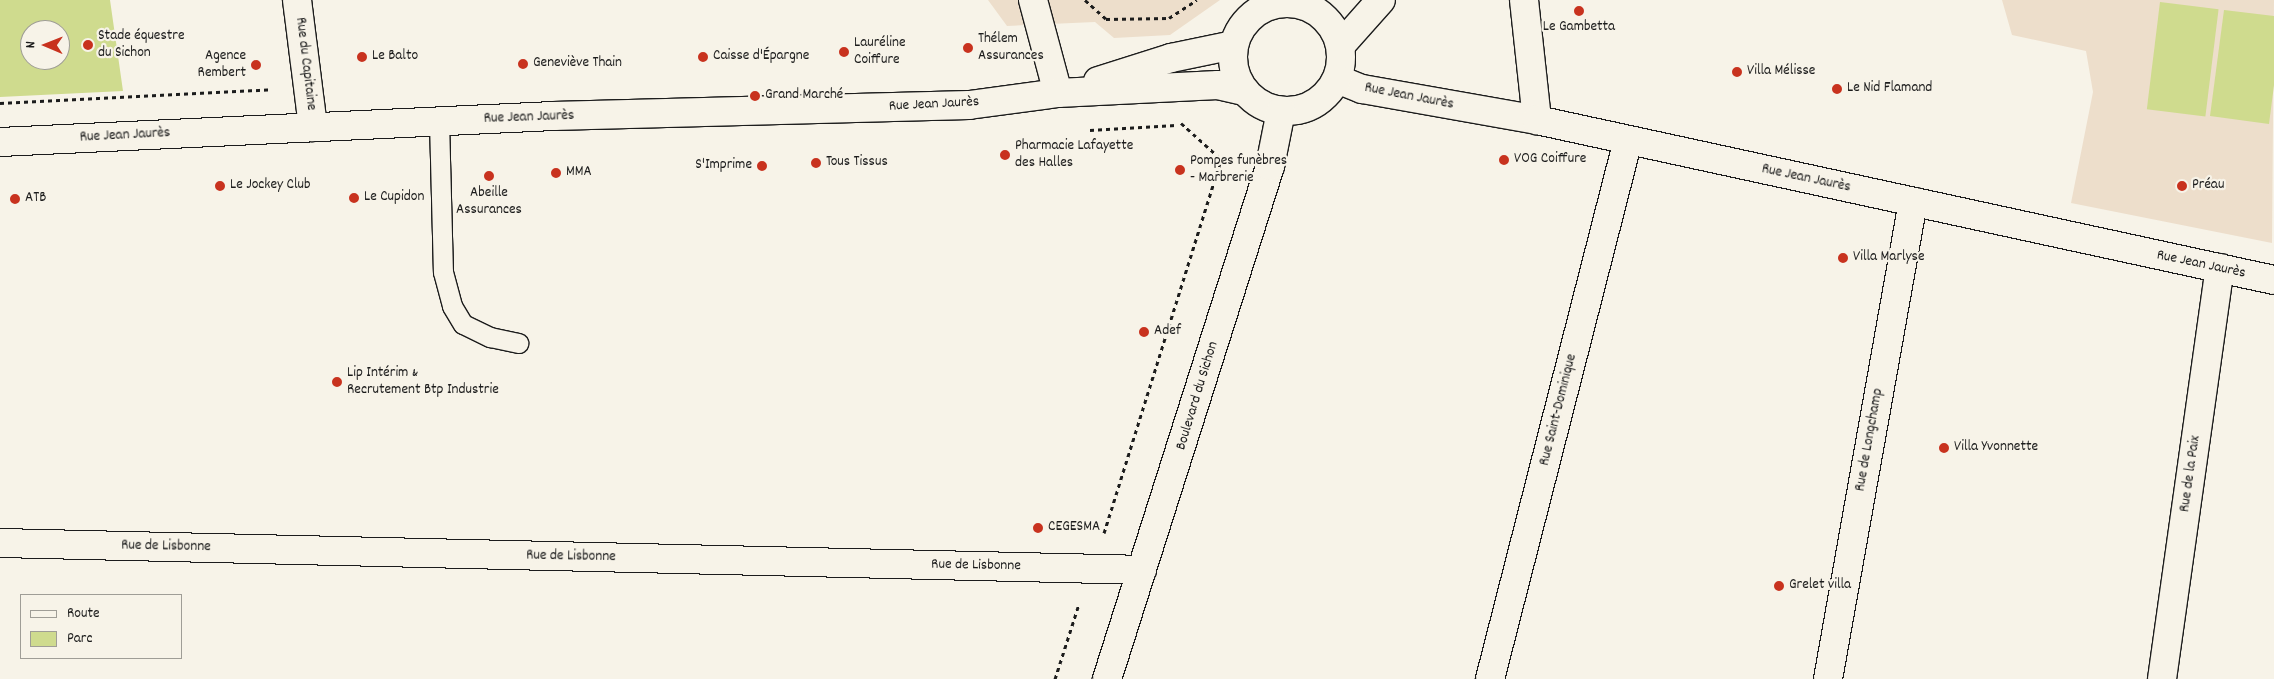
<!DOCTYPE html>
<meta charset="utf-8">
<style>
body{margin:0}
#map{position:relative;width:2274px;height:679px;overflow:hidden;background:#f7f3e8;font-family:Dekko,sans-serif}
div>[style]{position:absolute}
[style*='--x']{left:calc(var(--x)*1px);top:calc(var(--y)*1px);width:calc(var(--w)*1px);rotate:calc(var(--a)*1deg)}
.built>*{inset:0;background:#eddecb}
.green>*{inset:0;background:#cfdb8e;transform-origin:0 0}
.path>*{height:3px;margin-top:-1.5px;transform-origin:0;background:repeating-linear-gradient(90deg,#1c1c1c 0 4px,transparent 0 8px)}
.roads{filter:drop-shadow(1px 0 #1c1c1c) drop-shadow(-1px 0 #1c1c1c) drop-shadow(0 1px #1c1c1c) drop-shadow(0 -1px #1c1c1c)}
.service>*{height:19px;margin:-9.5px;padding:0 9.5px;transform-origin:9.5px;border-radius:9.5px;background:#f7f3e8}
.minor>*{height:28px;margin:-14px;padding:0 14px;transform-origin:14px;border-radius:14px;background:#f7f3e8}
.tertiary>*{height:28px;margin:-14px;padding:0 14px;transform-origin:14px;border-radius:14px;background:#f7f3e8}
.tertiary>.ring{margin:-14px;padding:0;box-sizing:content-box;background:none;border:28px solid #f7f3e8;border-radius:50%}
.dots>*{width:14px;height:14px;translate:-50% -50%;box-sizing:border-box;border:2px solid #f7f3e8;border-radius:50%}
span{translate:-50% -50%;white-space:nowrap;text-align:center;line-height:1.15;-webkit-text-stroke:4.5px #f7f3e8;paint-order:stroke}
.poi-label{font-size:15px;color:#1c1c1c}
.left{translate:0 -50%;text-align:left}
.right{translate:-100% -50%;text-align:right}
.street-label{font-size:15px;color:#1c1c1c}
.legend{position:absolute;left:20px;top:594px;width:162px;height:65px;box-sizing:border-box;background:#f7f3e8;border:1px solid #9f9d96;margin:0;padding:6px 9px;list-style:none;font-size:15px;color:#1c1c1c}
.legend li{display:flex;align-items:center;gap:10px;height:25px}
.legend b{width:25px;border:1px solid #9f9d96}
.north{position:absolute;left:20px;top:20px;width:50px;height:50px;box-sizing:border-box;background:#f7f3e8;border:1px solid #9f9d96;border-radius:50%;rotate:271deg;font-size:14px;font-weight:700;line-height:20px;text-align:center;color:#1c1c1c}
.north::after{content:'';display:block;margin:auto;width:18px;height:22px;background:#c8321e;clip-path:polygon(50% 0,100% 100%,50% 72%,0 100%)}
</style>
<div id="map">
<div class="built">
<i style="clip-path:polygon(988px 0,1220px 0,1170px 35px,1114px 38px,1095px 22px,1007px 26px)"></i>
<i style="clip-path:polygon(2002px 0,2274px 0,2272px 243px,2071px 203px,2093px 92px,2086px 51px,2012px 35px)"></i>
</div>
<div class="green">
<i style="clip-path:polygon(evenodd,0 0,110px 0,123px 91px,0 97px,0 0,30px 30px,60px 30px,60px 60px,30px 60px,30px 30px)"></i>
<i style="left:2160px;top:2px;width:59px;height:108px;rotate:7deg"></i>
<i style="clip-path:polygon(2224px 10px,2274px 16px,2274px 85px,2269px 124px,2210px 116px)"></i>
</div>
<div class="path">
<i style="--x:1085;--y:0;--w:28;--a:42"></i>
<i style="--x:1106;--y:19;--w:63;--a:-0.9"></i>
<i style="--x:1169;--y:18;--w:33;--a:-33"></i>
<i style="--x:0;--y:103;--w:272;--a:-2.9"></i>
<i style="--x:1181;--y:123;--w:54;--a:42"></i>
<i style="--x:1221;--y:159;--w:15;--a:0"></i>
<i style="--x:1090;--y:130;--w:86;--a:-3.3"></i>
<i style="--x:1104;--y:533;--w:392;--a:-72.6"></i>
<i style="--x:1055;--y:679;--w:79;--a:-72.3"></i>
</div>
<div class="roads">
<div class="service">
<i style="--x:439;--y:121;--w:151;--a:88.5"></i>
<i style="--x:443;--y:272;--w:35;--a:75"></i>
<i style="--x:452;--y:306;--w:21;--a:59"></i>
<i style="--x:463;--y:324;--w:30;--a:26"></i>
<i style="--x:490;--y:337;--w:29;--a:12"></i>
</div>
<div class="minor">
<i style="--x:297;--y:0;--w:128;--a:82.8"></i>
<i style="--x:1033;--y:0;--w:96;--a:75"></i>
<i style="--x:1524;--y:0;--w:121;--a:83.8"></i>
<i style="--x:0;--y:543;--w:1142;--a:1.35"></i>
<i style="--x:1490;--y:679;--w:556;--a:-75.64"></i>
<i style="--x:1828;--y:679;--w:485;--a:-79.9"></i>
<i style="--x:2162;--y:679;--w:415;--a:-82"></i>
</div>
<div class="tertiary">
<i class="ring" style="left:1233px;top:3px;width:80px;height:80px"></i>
<i style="--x:1341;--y:45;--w:60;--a:-48.4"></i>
<i style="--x:1337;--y:79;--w:27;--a:22"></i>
<i style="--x:1362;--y:89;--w:178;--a:10"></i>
<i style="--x:1537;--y:120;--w:754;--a:12.25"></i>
<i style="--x:1098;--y:81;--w:77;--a:-17.5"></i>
<i style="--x:1171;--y:58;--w:64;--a:-11.7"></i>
<i style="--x:0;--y:142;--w:554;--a:-2.69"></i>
<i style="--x:553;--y:116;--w:416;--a:-1.5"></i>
<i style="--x:969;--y:105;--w:90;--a:-7.7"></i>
<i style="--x:1058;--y:93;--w:160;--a:-2.9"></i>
<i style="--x:1218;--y:85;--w:28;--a:13"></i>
<i style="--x:1107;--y:679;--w:538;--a:-72.37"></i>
<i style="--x:1270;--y:166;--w:56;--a:-78.7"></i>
</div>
</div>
<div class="dots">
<i style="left:1579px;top:11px;background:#c8321e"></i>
<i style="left:88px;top:45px;background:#c8321e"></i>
<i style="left:968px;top:48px;background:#c8321e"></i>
<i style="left:844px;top:52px;background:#c8321e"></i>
<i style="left:362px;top:57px;background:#c8321e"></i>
<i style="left:703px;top:57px;background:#c8321e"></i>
<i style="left:523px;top:64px;background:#c8321e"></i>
<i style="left:256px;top:65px;background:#c8321e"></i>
<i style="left:1737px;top:72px;background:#c8321e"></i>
<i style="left:1837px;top:89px;background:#c8321e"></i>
<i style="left:755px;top:96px;background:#c8321e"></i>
<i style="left:1005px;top:155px;background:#c8321e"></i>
<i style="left:1504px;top:160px;background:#c8321e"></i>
<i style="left:816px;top:163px;background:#c8321e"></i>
<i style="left:762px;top:166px;background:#c8321e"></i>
<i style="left:1180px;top:170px;background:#c8321e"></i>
<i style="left:556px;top:173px;background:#c8321e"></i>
<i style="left:489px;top:176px;background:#c8321e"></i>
<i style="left:220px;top:186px;background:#c8321e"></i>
<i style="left:2182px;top:186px;background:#c8321e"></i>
<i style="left:354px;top:198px;background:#c8321e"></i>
<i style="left:15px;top:199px;background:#c8321e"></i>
<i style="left:1843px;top:258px;background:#c8321e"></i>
<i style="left:1144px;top:332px;background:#c8321e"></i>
<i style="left:337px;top:382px;background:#c8321e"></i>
<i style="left:1944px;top:448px;background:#c8321e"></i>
<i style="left:1038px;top:528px;background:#c8321e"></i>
<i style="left:1779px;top:586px;background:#c8321e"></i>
</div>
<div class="poi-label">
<span style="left:1579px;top:28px">Le Gambetta</span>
<span class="left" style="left:98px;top:45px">Stade équestre<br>du Sichon</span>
<span class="left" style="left:978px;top:48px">Thélem<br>Assurances</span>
<span class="left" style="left:854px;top:52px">Lauréline<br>Coiffure</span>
<span class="right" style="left:246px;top:65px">Agence<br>Rembert</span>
<span class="left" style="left:372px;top:57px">Le Balto</span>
<span class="left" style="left:713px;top:57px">Caisse d'Épargne</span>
<span class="left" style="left:533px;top:64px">Geneviève Thain</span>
<span class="left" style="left:1747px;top:72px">Villa Mélisse</span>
<span class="left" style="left:1847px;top:89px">Le Nid Flamand</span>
<span class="left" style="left:765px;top:96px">Grand Marché</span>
<span class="left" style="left:1015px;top:155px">Pharmacie Lafayette<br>des Halles</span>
<span class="left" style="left:1514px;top:160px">VOG Coiffure</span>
<span class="left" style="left:1190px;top:170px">Pompes funèbres<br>- Marbrerie</span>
<span class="left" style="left:826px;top:163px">Tous Tissus</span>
<span class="right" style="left:752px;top:166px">S'Imprime</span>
<span class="left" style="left:566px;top:173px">MMA</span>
<span class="left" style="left:230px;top:186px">Le Jockey Club</span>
<span class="left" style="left:2192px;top:186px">Préau</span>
<span style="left:489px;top:202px">Abeille<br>Assurances</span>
<span class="left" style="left:364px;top:198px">Le Cupidon</span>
<span class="left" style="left:25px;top:199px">ATB</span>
<span class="left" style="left:1853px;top:258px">Villa Marlyse</span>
<span class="left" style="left:1154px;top:332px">Adef</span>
<span class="left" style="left:347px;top:382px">Lip Intérim &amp;<br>Recrutement Btp Industrie</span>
<span class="left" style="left:1954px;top:448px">Villa Yvonnette</span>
<span class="left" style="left:1048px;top:528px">CEGESMA</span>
<span class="left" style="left:1789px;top:586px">Grelet villa</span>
</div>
<div class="street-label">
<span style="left:305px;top:64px;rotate:83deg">Rue du Capitaine</span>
<span style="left:1409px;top:97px;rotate:11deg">Rue Jean Jaurès</span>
<span style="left:934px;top:105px;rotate:-3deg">Rue Jean Jaurès</span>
<span style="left:529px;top:118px;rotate:-2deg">Rue Jean Jaurès</span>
<span style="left:125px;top:136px;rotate:-3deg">Rue Jean Jaurès</span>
<span style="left:1806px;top:179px;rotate:12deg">Rue Jean Jaurès</span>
<span style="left:2201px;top:265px;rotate:12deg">Rue Jean Jaurès</span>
<span style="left:1198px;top:396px;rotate:-73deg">Boulevard du Sichon</span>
<span style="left:1559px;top:410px;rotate:-76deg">Rue Saint-Dominique</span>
<span style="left:1870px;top:440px;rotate:-80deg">Rue de Longchamp</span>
<span style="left:2191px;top:474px;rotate:-82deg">Rue de la Paix</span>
<span style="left:166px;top:547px;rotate:1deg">Rue de Lisbonne</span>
<span style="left:571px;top:557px;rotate:1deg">Rue de Lisbonne</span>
<span style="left:976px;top:566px;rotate:1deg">Rue de Lisbonne</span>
</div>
<ul class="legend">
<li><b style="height:6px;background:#f7f3e8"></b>Route</li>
<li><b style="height:14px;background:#cfdb8e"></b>Parc</li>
</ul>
<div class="north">N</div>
</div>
